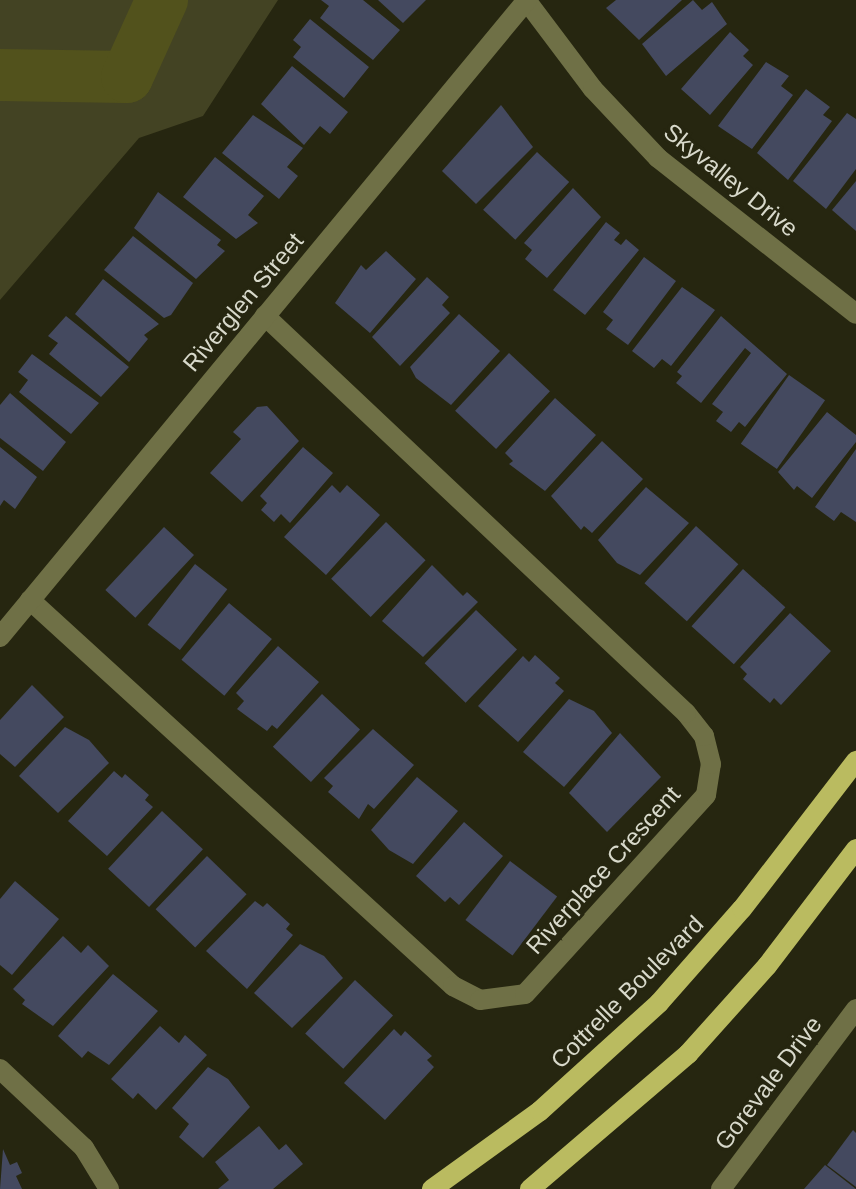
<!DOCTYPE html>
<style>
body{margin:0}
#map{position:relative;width:856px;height:1189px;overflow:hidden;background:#262610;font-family:Helvetica,sans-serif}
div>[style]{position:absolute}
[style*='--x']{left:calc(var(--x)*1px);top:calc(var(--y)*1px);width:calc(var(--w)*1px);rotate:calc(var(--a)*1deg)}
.green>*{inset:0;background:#434323}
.river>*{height:52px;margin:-26px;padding:0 26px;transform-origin:26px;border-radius:26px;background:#52521c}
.building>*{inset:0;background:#44495f;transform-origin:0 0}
.minor>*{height:20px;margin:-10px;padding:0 10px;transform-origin:10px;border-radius:10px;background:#6f7046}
.major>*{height:20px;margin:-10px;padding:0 10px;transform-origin:10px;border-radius:10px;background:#babb60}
span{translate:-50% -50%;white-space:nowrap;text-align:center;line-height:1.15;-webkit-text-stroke:6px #262610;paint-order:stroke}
.street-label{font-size:24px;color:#d8d9cb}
</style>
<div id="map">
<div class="green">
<i style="clip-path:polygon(0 0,278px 0,203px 116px,139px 138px,0 300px)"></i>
</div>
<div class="river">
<i style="--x:0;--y:75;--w:127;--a:0.9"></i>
<i style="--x:127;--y:77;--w:85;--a:-65.6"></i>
</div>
<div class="building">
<i style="clip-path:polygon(321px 0,363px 0,400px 30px,373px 60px,320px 18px,329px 6px)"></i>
<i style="clip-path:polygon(378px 0,426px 0,403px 23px)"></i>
<i style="clip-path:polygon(616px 0,682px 0,639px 40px,606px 8px)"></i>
<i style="clip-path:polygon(693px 0,702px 10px,712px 2px,727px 24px,666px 76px,642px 44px)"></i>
<i style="clip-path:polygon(310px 19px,369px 67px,344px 98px,293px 57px,301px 47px,293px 40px)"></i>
<i style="clip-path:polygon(730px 32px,749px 50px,743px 56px,753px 65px,710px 115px,681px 89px)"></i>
<i style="clip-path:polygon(766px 62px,789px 76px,781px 86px,793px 95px,752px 149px,718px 126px)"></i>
<i style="clip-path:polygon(292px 66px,348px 112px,330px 134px,320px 126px,304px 145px,261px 104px)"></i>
<i style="clip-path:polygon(806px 89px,830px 107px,823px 115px,832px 121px,788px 180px,757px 153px)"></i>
<i style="clip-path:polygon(501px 105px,533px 147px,476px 204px,442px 171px)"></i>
<i style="clip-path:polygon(847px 113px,856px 119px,856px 169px,826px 209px,793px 181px)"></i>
<i style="clip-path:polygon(253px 115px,303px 148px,287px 167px,298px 176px,279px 199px,222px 153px)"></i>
<i style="left:537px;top:152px;width:44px;height:79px;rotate:43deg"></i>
<i style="clip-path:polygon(215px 157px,264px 196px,248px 215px,258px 223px,236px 239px,183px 197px)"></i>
<i style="clip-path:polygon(856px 181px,856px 231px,832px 210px)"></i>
<i style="clip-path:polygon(573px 188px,601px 217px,547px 278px,525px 259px,532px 250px,524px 243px)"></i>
<i style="clip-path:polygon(158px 192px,221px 240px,217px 245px,225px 251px,196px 279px,134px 228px)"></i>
<i style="clip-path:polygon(606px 222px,620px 233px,614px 240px,621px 245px,626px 239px,639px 250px,585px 315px,553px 290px)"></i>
<i style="clip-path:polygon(133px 236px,193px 283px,171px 315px,164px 318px,104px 270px)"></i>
<i style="clip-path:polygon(386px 251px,416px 279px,370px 333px,335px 303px,361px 265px,366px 270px)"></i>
<i style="clip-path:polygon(644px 257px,676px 281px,628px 345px,606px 329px,613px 320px,603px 312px)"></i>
<i style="clip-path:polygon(427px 277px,449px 297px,442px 305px,450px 313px,400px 366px,372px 337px)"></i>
<i style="clip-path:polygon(103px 279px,159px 324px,144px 335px,148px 339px,129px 362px,75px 314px)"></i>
<i style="clip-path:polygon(682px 287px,715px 310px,671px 366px,662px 359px,654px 368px,632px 351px)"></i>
<i style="clip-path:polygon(459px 314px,500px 351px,451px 405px,416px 378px,410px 367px)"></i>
<i style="clip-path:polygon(66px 316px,129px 367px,101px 397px,49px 354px,58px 343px,48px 336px)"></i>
<i style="clip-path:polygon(721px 316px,787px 374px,745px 427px,739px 422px,731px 432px,716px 421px,723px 412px,712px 404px,751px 353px,745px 348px,701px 403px,676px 383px,682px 376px,677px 372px)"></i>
<i style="left:509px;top:353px;width:56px;height:79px;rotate:43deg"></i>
<i style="clip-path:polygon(32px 354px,99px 403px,71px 434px,19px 392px,28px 380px,18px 372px)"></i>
<i style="left:789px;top:375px;width:44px;height:84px;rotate:35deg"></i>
<i style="clip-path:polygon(10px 393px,66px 442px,43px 471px,0 438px,0 405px)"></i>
<i style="clip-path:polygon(555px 398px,596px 435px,545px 491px,509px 464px,513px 461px,505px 453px)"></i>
<i style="clip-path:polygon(267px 406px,299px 441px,242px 502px,210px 473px,241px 439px,233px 432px,257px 407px)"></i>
<i style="clip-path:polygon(827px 412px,856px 435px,856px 442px,812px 498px,797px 486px,794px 490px,778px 472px)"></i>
<i style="clip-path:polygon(602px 441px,643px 479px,592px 533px,584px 526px,581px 530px,551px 496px)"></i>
<i style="clip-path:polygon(0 447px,37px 477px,15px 509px,4px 500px,0 506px)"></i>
<i style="clip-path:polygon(303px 447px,333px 473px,290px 523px,281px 514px,274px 522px,261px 510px,267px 503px,260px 496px)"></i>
<i style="clip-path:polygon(856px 449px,856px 522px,841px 512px,834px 521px,815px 507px)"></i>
<i style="clip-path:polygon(332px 485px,340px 493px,347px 485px,380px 515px,326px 575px,284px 537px)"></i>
<i style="clip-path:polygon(646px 487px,689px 523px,640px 575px,617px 563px,598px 540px)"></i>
<i style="left:386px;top:522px;width:55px;height:79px;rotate:44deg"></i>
<i style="left:696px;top:526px;width:57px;height:77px;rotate:42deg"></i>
<i style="left:164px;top:527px;width:41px;height:86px;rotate:43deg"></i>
<i style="left:195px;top:564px;width:41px;height:77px;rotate:38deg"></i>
<i style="clip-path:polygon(432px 565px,463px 596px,467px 592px,478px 602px,423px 657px,382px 621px)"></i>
<i style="left:743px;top:569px;width:57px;height:77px;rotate:42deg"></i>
<i style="left:229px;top:603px;width:56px;height:74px;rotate:40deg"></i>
<i style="left:476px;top:610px;width:57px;height:74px;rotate:44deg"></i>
<i style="clip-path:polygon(790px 613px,831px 651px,781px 705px,774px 698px,770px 703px,743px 679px,747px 674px,740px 667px)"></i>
<i style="clip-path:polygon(278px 646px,319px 682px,277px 729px,272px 725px,267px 731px,237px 709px,244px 701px,236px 693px)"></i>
<i style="clip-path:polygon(535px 655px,560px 678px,555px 683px,564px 691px,518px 742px,478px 706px,523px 656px,529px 662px)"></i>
<i style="clip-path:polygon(32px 685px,64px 717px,15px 767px,0 754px,0 720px)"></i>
<i style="left:322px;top:694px;width:52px;height:72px;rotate:43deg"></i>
<i style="clip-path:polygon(569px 699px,594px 711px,612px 733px,564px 787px,523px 752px)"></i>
<i style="clip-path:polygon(65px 727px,89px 740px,109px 763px,58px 813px,19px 776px)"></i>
<i style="clip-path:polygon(373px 729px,414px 765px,374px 809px,368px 804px,359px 819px,328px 792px,333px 786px,324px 778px)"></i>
<i style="clip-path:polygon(620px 733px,661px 777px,607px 832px,569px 793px)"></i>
<i style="clip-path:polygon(114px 771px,122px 778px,125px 774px,149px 795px,145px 800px,153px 807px,107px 856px,68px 821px)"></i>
<i style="clip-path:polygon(417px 777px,458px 811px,413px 864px,389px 850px,371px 830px)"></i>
<i style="left:162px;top:811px;width:56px;height:79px;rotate:43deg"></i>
<i style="clip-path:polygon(464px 822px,503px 856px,459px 905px,450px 897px,445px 902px,416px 876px)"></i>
<i style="left:207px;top:856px;width:55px;height:74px;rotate:44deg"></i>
<i style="left:510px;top:861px;width:59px;height:74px;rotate:37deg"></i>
<i style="clip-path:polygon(15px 881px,59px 919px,12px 975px,0 965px,0 899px)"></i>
<i style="clip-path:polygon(255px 901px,263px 907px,267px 903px,290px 924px,286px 929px,293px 935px,247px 989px,206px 951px)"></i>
<i style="clip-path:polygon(63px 936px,81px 953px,88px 945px,109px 966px,53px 1026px,22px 1004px,25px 1000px,13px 989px)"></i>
<i style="clip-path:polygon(300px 944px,324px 956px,343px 978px,292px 1028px,254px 993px)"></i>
<i style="clip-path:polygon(113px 974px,158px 1011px,109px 1065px,88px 1051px,82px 1058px,58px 1036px)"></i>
<i style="left:355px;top:980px;width:52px;height:73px;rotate:43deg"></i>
<i style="clip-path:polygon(160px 1026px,179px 1043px,185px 1035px,207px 1055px,156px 1110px,138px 1093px,133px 1099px,111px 1079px)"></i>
<i style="clip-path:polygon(394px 1029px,401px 1036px,405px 1031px,432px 1056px,427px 1060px,434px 1067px,385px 1120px,344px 1083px)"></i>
<i style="clip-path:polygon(208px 1067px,228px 1079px,250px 1107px,203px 1158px,179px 1137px,189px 1124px,172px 1108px)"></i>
<i style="clip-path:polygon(259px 1126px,279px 1150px,286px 1144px,303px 1164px,273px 1189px,218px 1189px,229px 1180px,215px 1162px)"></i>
<i style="clip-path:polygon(853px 1130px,856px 1133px,856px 1187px,827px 1165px)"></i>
<i style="clip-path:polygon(3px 1149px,10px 1165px,17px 1162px,22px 1173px,16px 1176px,22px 1189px,0 1189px)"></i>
<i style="clip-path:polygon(825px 1165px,856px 1189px,804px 1189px)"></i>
</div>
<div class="minor">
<i style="--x:526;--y:0;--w:111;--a:53"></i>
<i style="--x:593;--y:89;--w:95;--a:46.7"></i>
<i style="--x:658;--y:158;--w:252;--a:38.2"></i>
<i style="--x:30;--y:600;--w:573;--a:42.38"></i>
<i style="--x:453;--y:986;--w:30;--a:27"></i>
<i style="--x:480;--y:1000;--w:45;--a:-7.6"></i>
<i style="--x:525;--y:994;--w:269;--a:-47.7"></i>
<i style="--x:706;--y:795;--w:31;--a:-81"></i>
<i style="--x:711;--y:764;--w:29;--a:-104"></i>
<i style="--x:704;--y:736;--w:29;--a:-128"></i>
<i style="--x:686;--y:713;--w:579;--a:-136.68"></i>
<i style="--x:0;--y:637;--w:827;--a:-50.4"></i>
<i style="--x:0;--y:1069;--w:115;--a:43.2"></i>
<i style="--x:84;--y:1148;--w:48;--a:58.6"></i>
<i style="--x:721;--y:1189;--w:225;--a:-53.1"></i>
</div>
<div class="major">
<i style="--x:432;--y:1189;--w:133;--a:-35.8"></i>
<i style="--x:540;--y:1111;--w:161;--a:-42.2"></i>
<i style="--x:659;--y:1003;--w:125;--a:-48.6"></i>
<i style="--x:742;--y:909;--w:187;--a:-52.4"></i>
<i style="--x:530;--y:1189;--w:208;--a:-40.5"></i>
<i style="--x:688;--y:1054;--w:118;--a:-48.1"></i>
<i style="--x:767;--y:966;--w:147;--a:-52.7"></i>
</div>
<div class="street-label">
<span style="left:731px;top:180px;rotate:39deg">Skyvalley Drive</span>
<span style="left:243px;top:302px;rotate:-50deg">Riverglen Street</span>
<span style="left:603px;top:870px;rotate:-48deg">Riverplace Crescent</span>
<span style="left:627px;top:992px;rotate:-45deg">Cottrelle Boulevard</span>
<span style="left:768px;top:1083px;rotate:-53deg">Gorevale Drive</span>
</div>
</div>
